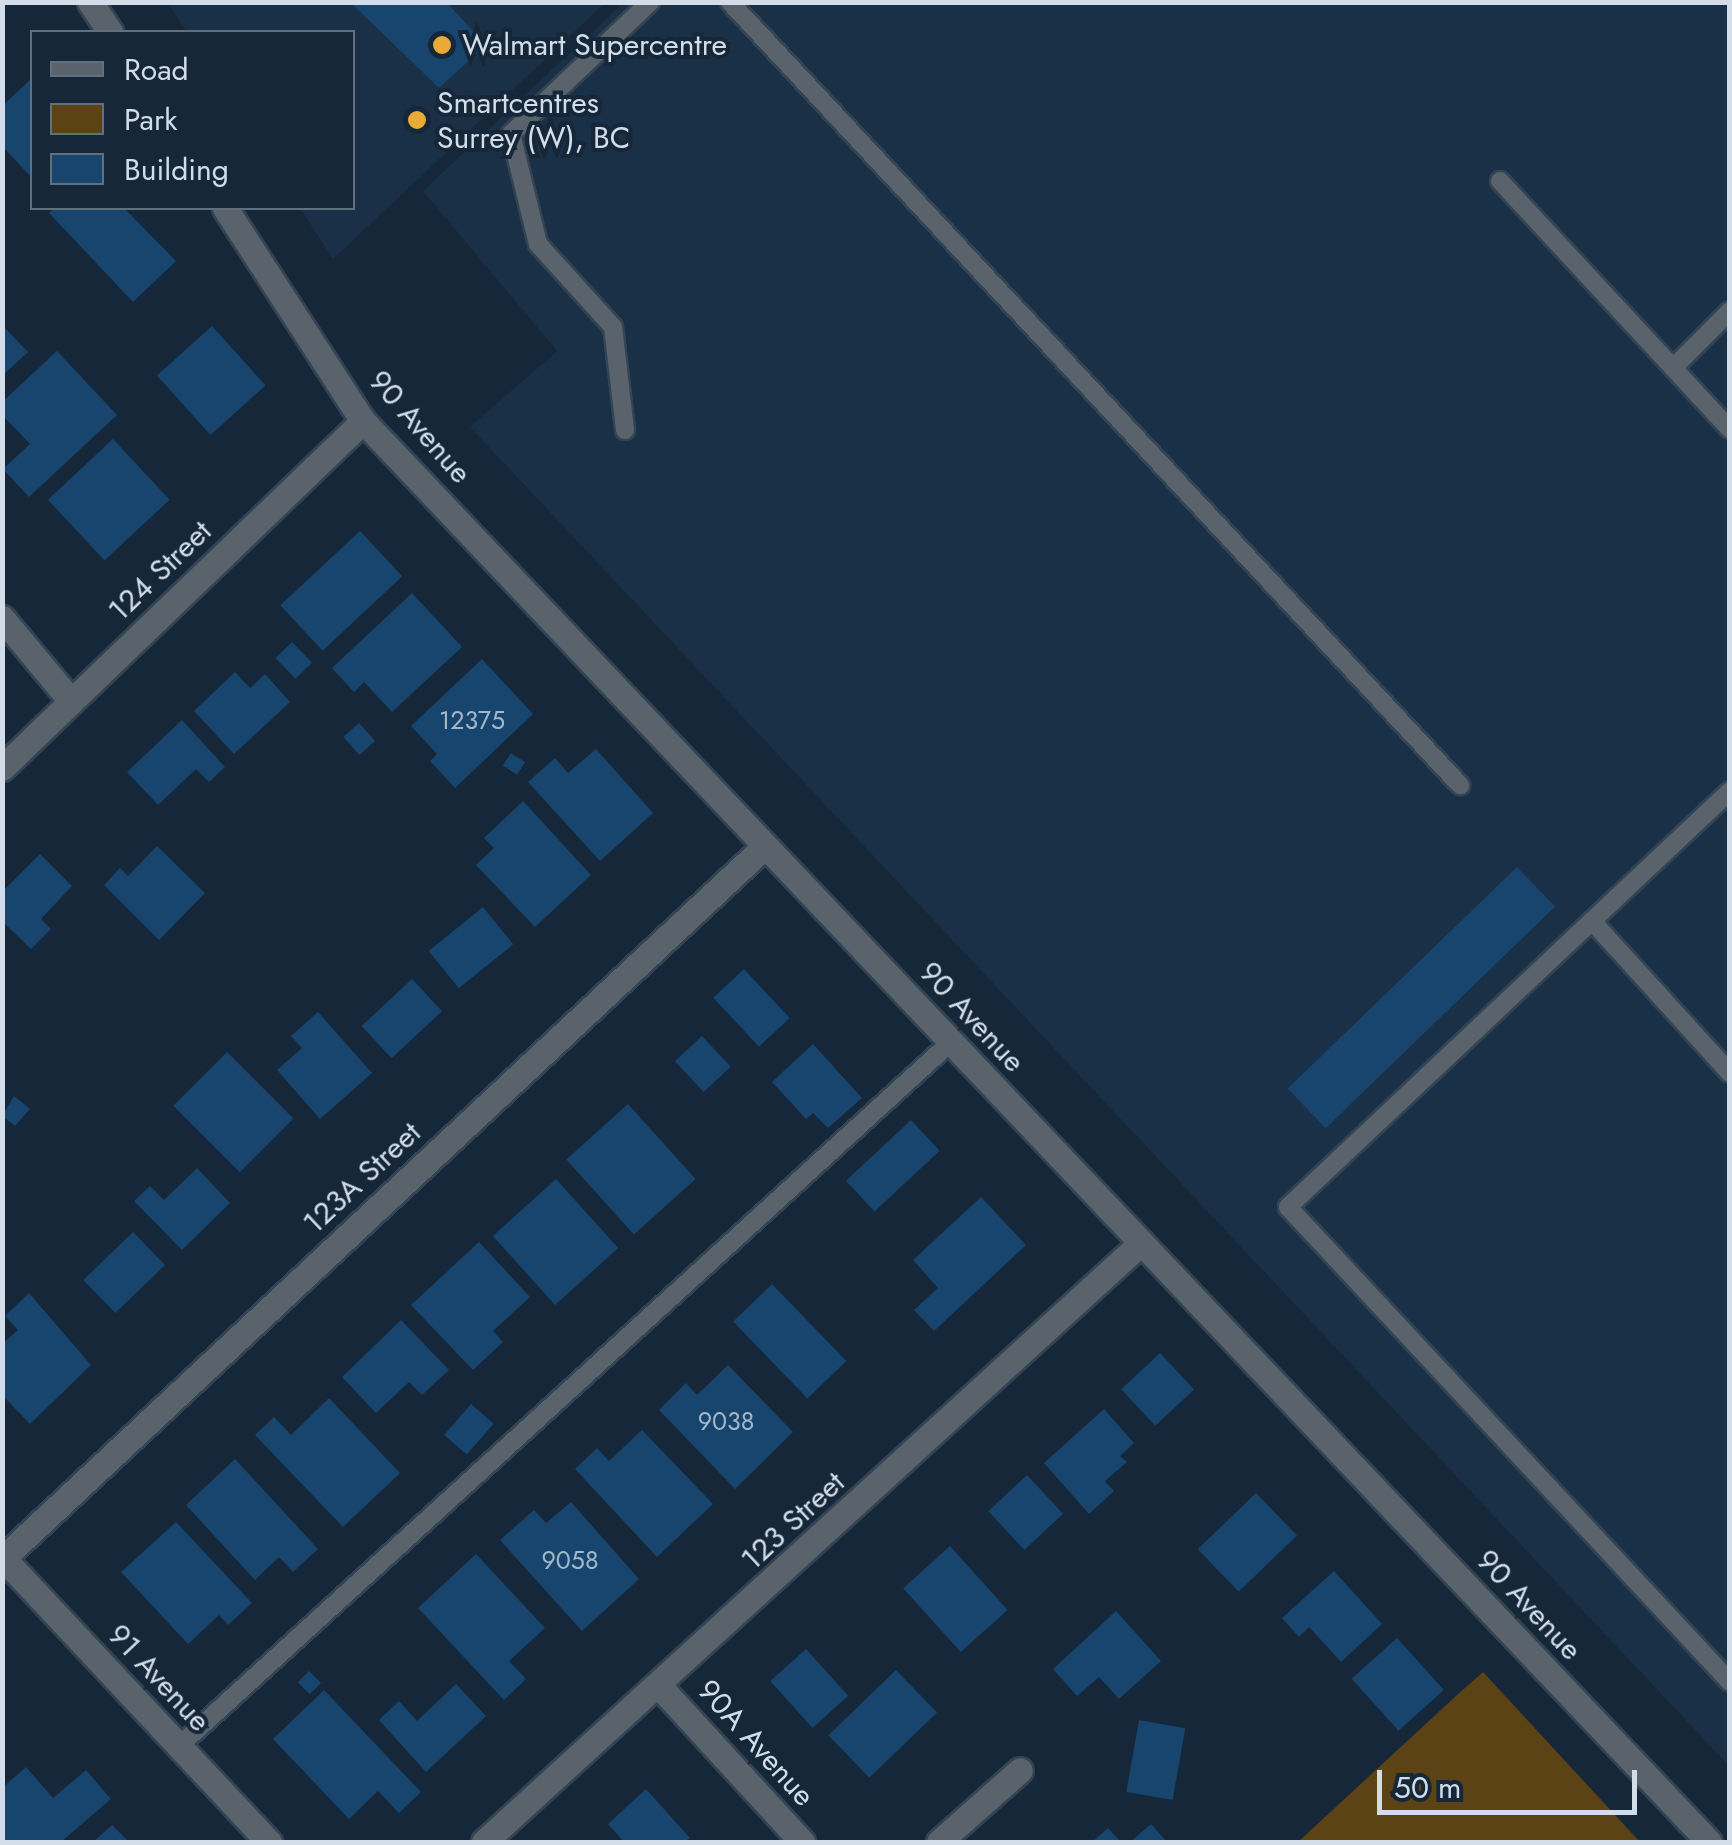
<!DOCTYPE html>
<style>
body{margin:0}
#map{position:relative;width:1732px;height:1845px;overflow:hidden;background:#152738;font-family:Jost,sans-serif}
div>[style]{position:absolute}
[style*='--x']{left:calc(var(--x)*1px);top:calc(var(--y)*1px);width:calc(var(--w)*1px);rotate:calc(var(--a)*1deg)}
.built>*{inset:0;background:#193046}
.green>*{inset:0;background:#5b4316}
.building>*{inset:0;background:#17456e;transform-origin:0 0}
.roads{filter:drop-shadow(2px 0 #334454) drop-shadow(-2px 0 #334454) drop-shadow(0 2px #334454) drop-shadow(0 -2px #334454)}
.lane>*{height:18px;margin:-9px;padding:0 9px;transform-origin:9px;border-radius:9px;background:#5a636c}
.street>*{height:25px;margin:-12.5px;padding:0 12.5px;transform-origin:12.5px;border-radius:12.5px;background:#5a636c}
.dots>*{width:28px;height:28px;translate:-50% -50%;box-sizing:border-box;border:5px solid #152738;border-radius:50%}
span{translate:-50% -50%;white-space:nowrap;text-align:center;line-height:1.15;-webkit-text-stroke:8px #152738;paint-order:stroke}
.number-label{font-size:25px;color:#a3b7ca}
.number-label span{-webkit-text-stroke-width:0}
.poi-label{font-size:30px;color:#d2dde9}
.left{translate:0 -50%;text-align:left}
.street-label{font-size:30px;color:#d2dde9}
.frame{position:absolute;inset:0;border:5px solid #d2dde9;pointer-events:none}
.legend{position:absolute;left:30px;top:30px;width:325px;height:180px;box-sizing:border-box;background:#152738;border:2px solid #61707f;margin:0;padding:12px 18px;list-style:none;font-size:30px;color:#d2dde9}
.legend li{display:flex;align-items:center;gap:20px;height:50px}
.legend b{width:50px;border:2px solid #61707f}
.scale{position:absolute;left:1377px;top:1770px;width:260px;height:45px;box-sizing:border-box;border:5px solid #d2dde9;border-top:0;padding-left:12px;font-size:30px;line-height:35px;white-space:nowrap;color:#d2dde9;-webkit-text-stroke:8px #152738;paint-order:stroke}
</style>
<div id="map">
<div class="built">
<i style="clip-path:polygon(168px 3px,605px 3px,333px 259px,300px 208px,352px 208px,352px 32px,187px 32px)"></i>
<i style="clip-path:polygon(623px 3px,1729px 3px,1729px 1766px,470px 427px,557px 351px,423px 191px)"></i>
</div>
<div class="green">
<i style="clip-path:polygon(1483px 1672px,1640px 1842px,1298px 1842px,1457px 1695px)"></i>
</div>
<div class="building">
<i style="clip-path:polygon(350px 2px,454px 2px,450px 6px,486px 45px,439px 88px)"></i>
<i style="clip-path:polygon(30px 80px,32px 83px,32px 178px,2px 146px,2px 106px)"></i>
<i style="clip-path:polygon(55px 208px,124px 208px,176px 261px,133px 302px,49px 213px)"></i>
<i style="clip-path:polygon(2px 325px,28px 352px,2px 376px)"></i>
<i style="left:212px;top:326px;width:80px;height:74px;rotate:48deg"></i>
<i style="clip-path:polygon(57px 351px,117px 415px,29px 497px,3px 469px,30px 444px,2px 415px,2px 402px)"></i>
<i style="left:113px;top:439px;width:83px;height:89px;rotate:47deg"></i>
<i style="left:360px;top:531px;width:62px;height:109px;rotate:47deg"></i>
<i style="clip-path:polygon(412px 593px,462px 647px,392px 712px,364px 682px,354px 692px,332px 668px)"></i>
<i style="left:292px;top:642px;width:29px;height:23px;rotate:46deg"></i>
<i style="clip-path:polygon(482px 659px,533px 714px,455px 788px,430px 761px,437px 754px,411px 726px)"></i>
<i style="clip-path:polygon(235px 672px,250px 688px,265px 674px,290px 702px,234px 754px,194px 711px)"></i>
<i style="clip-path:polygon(182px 720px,225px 767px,209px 782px,196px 769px,158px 805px,127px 772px)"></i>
<i style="left:359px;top:723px;width:24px;height:21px;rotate:48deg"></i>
<i style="clip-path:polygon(596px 749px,653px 813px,600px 861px,528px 782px,555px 758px,568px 773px)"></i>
<i style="left:511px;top:753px;width:17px;height:15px;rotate:33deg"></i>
<i style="clip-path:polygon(523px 801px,591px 875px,535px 927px,476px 865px,494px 848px,484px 838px)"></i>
<i style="clip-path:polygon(157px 846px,205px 893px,159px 940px,104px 885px,120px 868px,128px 876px)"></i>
<i style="clip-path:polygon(40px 854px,72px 886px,41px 919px,51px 929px,31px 949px,2px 921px,2px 892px)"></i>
<i style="left:1517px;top:867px;width:55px;height:319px;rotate:46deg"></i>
<i style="left:483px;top:907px;width:48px;height:70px;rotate:51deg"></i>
<i style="left:744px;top:969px;width:67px;height:42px;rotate:47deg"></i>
<i style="left:412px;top:979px;width:44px;height:69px;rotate:47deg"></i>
<i style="clip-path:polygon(318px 1012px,372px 1073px,320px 1119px,277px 1070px,302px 1048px,291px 1036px)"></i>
<i style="left:702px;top:1036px;width:42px;height:37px;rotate:47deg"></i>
<i style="clip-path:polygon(813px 1044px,862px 1098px,828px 1128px,813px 1113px,806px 1119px,772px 1082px)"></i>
<i style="left:227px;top:1052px;width:94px;height:76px;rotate:45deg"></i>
<i style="clip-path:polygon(14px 1096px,30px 1109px,15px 1126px,2px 1116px)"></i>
<i style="left:628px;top:1104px;width:101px;height:83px;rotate:48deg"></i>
<i style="left:911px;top:1120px;width:42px;height:89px;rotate:47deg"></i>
<i style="clip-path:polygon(197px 1168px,230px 1203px,182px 1250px,134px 1201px,150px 1186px,164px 1200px)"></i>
<i style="left:556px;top:1179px;width:93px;height:85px;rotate:48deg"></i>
<i style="clip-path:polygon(981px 1197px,1026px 1245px,934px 1331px,914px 1310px,938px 1288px,913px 1260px)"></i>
<i style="left:133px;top:1232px;width:46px;height:69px;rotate:46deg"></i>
<i style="clip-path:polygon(479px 1242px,530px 1297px,493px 1331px,503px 1342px,473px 1370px,411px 1305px)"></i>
<i style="left:772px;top:1284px;width:107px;height:54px;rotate:46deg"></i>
<i style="clip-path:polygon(29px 1293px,91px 1365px,30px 1424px,2px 1395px,2px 1344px,18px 1330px,5px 1316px)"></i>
<i style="clip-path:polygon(401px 1320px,449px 1370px,422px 1395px,409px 1382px,376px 1413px,342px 1377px)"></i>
<i style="left:1160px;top:1353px;width:50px;height:53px;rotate:47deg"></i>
<i style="clip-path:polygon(728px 1365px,793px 1432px,735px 1489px,659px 1410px,686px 1383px,697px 1395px)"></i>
<i style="clip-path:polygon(329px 1398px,400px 1473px,343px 1527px,255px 1435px,274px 1417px,291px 1435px)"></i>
<i style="left:471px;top:1404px;width:30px;height:41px;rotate:41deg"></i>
<i style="clip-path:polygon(1104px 1409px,1134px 1443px,1120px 1456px,1127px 1462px,1105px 1481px,1114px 1491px,1089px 1514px,1044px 1463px)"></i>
<i style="clip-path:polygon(642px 1430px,713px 1504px,657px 1557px,575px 1469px,597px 1448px,609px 1461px)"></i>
<i style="clip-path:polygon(235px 1459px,318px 1549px,293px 1572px,279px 1557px,255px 1580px,186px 1505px)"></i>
<i style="left:1027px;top:1475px;width:53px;height:53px;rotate:47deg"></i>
<i style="left:1256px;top:1493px;width:59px;height:81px;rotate:46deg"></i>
<i style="clip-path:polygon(571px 1502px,639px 1579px,582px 1631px,500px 1540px,534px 1510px,546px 1523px)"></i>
<i style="clip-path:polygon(176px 1522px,252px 1603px,228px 1625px,219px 1615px,188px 1644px,121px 1572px)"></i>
<i style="left:950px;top:1546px;width:86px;height:63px;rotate:48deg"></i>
<i style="clip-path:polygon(476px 1554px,545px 1628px,509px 1661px,526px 1679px,504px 1700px,418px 1608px)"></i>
<i style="clip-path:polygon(1334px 1571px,1382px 1624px,1341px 1662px,1309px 1627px,1299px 1637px,1282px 1618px)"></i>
<i style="clip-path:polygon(1116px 1611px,1161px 1661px,1119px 1699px,1099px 1677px,1077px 1696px,1053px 1669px)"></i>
<i style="left:1397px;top:1638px;width:70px;height:61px;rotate:48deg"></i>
<i style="left:806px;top:1649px;width:63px;height:48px;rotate:48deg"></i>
<i style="left:896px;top:1670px;width:59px;height:94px;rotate:46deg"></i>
<i style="left:309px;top:1671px;width:17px;height:16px;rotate:45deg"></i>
<i style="clip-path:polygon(456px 1684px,486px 1716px,426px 1772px,379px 1720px,399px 1701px,417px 1721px)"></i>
<i style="clip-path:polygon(324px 1690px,421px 1792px,399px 1813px,378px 1791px,349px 1819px,273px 1739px)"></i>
<i style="left:1139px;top:1720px;width:47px;height:73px;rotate:10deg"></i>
<i style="clip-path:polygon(26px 1767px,53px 1798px,86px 1770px,111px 1799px,61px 1842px,4px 1842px,2px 1788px)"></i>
<i style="clip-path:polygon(646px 1789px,690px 1838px,685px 1842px,624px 1842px,608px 1824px)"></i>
<i style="clip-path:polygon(1151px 1824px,1167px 1842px,1130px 1842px)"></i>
<i style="clip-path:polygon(112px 1825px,129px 1842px,93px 1842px)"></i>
<i style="clip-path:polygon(1108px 1828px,1121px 1842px,1092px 1842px)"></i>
</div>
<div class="roads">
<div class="lane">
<i style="--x:730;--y:2;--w:1071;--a:47.01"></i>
<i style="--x:1500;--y:181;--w:338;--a:47.2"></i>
<i style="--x:1673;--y:368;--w:81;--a:-45"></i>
<i style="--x:625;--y:430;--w:104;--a:-96.6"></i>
<i style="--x:613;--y:327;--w:112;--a:-132.1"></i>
<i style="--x:538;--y:244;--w:113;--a:-103.8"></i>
<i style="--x:511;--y:134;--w:192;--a:-43.5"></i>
<i style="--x:1730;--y:791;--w:607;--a:136.74"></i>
<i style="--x:1288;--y:1207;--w:649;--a:47.06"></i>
<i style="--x:1592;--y:921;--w:205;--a:47.8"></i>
<i style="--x:178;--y:1747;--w:1046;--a:-42.37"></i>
</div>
<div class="street">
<i style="--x:90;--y:2;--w:36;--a:56"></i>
<i style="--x:225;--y:208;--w:254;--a:57.1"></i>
<i style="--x:363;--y:421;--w:1957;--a:46.55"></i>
<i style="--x:2;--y:618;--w:108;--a:50.3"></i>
<i style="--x:2;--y:768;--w:501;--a:-43.87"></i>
<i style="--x:2;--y:1557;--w:391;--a:46.9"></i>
<i style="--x:3;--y:1558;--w:1043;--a:-43.06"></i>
<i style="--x:661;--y:1688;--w:209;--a:47.5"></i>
<i style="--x:484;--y:1842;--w:889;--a:-42.36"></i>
<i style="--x:939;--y:1842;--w:108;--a:-41.6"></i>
</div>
</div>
<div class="dots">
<i style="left:442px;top:45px;background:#e8ab37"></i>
<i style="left:417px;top:120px;background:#e8ab37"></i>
</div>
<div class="number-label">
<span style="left:472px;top:720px">12375</span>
<span style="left:726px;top:1421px">9038</span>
<span style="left:570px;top:1560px">9058</span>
</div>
<div class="poi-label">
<span class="left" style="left:462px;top:45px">Walmart Supercentre</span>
<span class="left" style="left:437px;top:120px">Smartcentres<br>Surrey (W), BC</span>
</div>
<div class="street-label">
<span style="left:420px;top:427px;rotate:49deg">90 Avenue</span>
<span style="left:160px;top:571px;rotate:-44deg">124 Street</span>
<span style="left:972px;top:1017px;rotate:47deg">90 Avenue</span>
<span style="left:362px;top:1178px;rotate:-43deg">123A Street</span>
<span style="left:793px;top:1521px;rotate:-43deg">123 Street</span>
<span style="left:1529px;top:1605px;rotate:47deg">90 Avenue</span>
<span style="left:159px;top:1678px;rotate:47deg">91 Avenue</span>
<span style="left:756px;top:1743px;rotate:48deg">90A Avenue</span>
</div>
<div class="frame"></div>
<ul class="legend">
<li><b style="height:12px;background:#5a636c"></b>Road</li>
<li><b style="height:28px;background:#5b4316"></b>Park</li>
<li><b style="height:28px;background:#17456e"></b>Building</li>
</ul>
<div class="scale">50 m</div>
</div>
